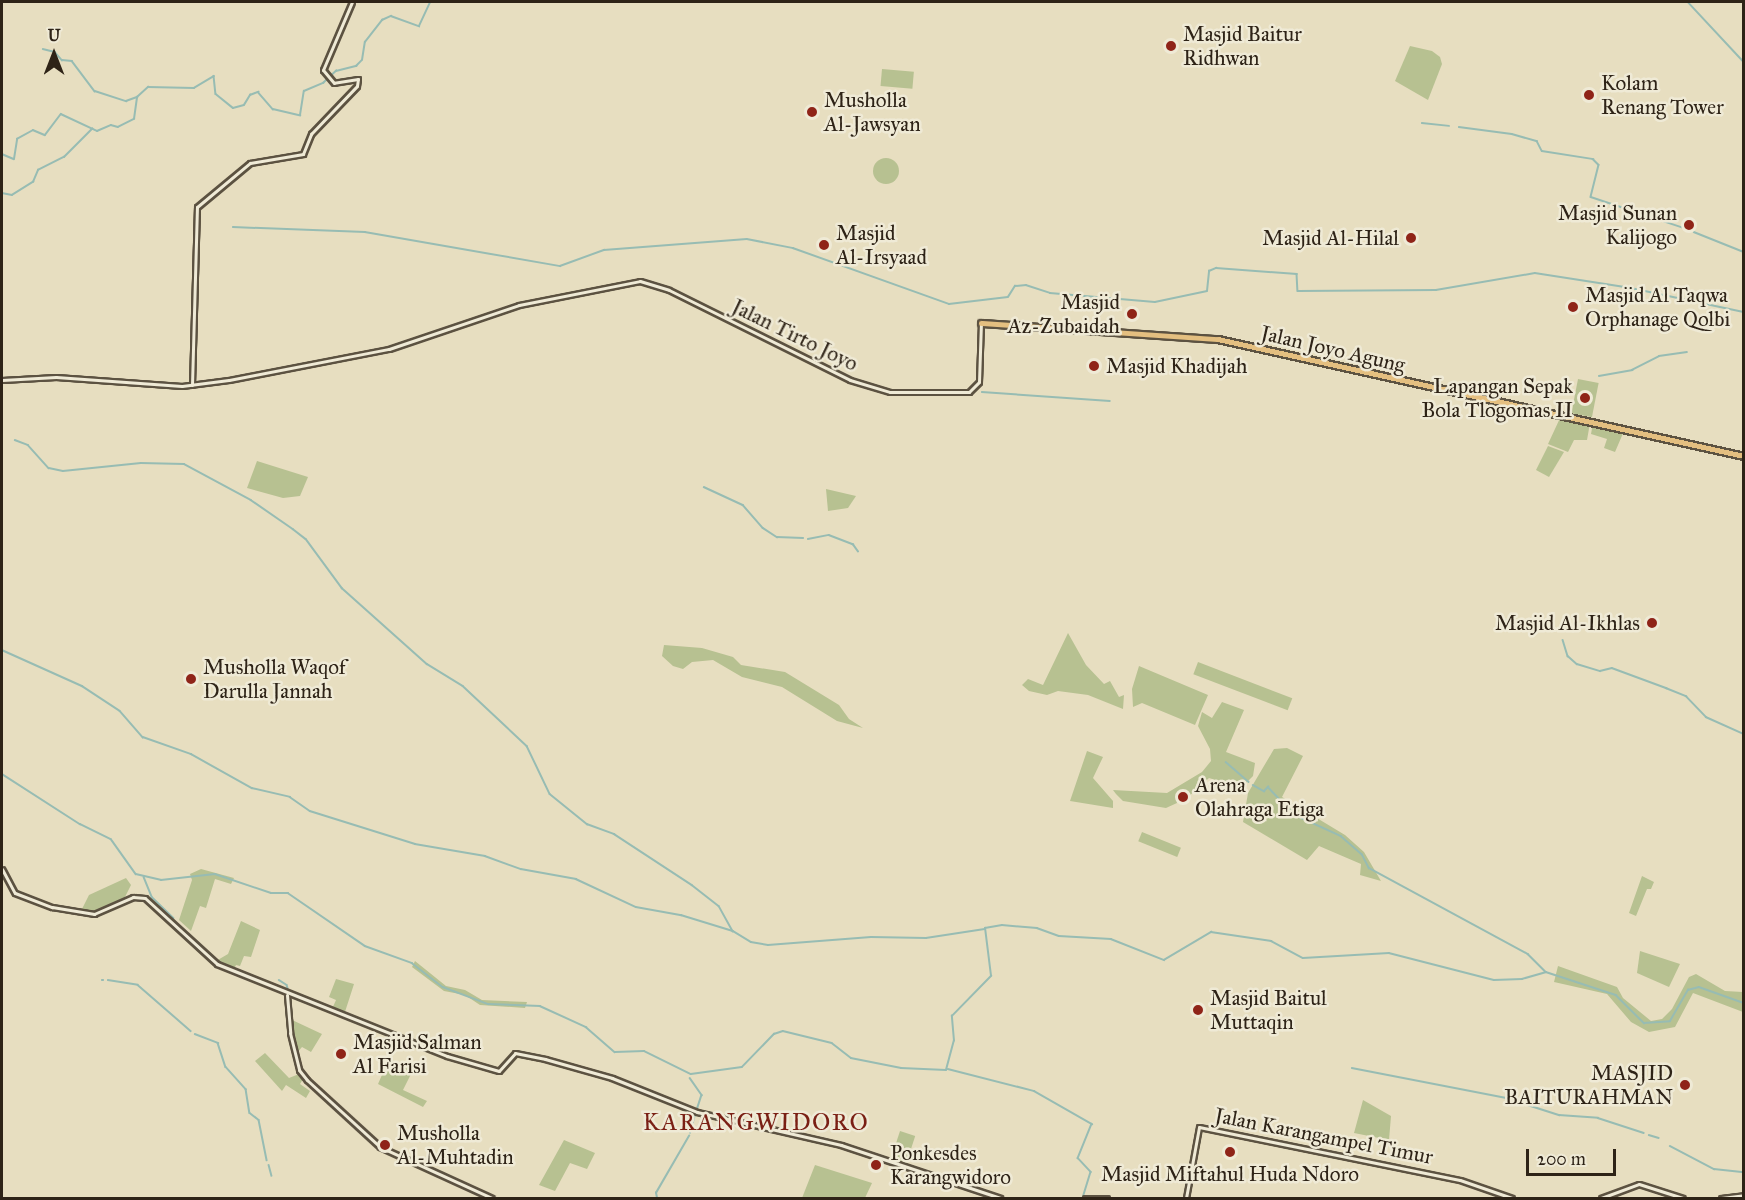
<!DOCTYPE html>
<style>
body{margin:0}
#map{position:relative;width:1745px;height:1200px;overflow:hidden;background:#e7dec0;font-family:"IM FELL Great Primer",serif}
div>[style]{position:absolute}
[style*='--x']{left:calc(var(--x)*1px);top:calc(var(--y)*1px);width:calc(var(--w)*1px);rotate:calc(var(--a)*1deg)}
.green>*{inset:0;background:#b7c191;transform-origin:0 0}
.round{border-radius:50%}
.stream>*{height:1.5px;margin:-0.75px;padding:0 0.75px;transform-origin:0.75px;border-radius:0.75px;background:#97bcb3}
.roads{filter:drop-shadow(2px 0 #5c5241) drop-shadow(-2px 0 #5c5241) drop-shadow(0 2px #5c5241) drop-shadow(0 -2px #5c5241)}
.minor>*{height:3px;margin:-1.5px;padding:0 1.5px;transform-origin:1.5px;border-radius:1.5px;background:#efead6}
.major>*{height:4.5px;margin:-2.25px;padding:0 2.25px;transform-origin:2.25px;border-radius:2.25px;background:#e4bf80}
.dots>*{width:16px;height:16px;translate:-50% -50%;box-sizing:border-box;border:3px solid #efead6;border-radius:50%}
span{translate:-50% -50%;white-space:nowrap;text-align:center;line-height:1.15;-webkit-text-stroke:5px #efead6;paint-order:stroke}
.poi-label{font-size:21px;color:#2e2317}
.left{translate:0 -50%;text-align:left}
.right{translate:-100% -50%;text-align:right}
.street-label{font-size:21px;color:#2e2317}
.quarter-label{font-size:24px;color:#7a1f14;letter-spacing:1.5px}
.frame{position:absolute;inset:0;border:3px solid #2e2317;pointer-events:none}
.north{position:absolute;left:24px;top:24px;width:60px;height:60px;-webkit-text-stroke:4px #efead6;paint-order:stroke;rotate:0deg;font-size:16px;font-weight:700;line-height:24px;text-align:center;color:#2e2317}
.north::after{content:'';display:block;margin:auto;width:21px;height:27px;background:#2e2317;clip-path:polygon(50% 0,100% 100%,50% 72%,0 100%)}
.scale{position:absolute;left:1526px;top:1149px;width:90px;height:27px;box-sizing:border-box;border:3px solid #2e2317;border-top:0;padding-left:8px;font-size:18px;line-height:21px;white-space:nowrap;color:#2e2317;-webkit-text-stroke:4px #efead6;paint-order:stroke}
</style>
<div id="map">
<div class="green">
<i style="clip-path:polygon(1410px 46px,1432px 51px,1440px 57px,1442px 64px,1428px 100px,1395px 81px)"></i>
<i style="left:882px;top:69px;width:32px;height:17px;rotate:5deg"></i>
<i class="round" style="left:873px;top:158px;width:26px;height:26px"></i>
<i style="left:1578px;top:379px;width:21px;height:35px;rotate:11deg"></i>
<i style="clip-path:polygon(1561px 416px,1590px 423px,1587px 440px,1574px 440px,1568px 452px,1548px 444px)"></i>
<i style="clip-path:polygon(1593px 423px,1624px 431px,1615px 452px,1604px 448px,1607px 439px,1591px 434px)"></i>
<i style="clip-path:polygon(1548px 446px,1564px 452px,1549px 477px,1536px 470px)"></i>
<i style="clip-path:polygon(257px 461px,308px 477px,300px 496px,283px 498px,247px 488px)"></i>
<i style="clip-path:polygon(826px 489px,856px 496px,848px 508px,828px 511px)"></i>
<i style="clip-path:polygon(1068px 633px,1086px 665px,1104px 684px,1110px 681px,1119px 697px,1124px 695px,1123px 709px,1088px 695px,1058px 691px,1047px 695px,1029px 691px,1022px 685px,1028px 679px,1043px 685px)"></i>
<i style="clip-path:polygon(664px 645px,702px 648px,733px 657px,741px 665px,785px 672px,839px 705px,849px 719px,863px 728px,837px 721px,782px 687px,742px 677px,713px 660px,692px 662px,683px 669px,673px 666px,662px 656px)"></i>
<i style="left:1198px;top:662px;width:101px;height:13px;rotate:21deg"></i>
<i style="clip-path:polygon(1139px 666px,1208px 695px,1195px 725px,1142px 703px,1133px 707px,1132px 689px)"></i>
<i style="clip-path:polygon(1222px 702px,1244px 710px,1226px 752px,1255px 763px,1253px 776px,1241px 788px,1209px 778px,1187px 798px,1184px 795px,1186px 799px,1179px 802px,1176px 798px,1177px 803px,1166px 808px,1123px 801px,1116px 794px,1113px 790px,1167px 793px,1202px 772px,1211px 761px,1210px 749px,1198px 726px,1202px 712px,1212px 718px)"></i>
<i style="clip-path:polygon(1287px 748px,1303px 756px,1282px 797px,1345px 835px,1364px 852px,1381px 881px,1360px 875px,1361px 864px,1319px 846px,1307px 860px,1243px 822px,1248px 793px,1274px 749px)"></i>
<i style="clip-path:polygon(1087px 751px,1103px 757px,1093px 778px,1113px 801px,1113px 808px,1070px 801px)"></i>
<i style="left:1142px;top:832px;width:42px;height:10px;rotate:22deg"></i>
<i style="clip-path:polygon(201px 869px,234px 878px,231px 884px,215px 879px,206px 908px,200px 906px,191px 931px,179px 920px,192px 880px,190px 874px)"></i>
<i style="clip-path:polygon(1642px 876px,1654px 882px,1651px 889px,1647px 889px,1636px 916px,1629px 913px)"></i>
<i style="clip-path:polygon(126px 878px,131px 885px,124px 899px,101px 910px,81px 911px,89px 895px)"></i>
<i style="clip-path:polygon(241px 921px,260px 930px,251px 957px,244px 956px,240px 966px,236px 965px,234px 969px,216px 961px,228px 954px)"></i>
<i style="clip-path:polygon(1640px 951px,1680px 964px,1669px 987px,1637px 973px)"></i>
<i style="clip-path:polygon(415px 961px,446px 986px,465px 990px,482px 1000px,527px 1002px,525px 1008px,480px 1005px,465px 995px,444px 991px,412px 967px)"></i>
<i style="clip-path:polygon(1558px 966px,1617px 987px,1623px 998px,1651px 1021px,1662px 1019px,1672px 1009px,1689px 977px,1696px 974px,1725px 991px,1743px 992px,1743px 1012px,1693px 993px,1675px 1027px,1649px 1032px,1631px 1022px,1607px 994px,1554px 982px)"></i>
<i style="clip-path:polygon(336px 979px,354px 984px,344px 1015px,332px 1009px,336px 1000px,329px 997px)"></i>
<i style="clip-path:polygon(290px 1019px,322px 1034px,311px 1052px,302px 1047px,297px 1053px)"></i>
<i style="clip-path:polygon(265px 1053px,289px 1078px,299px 1074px,303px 1079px,300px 1084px,310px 1091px,306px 1098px,286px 1085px,282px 1091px,255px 1061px)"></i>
<i style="clip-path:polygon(389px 1059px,413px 1070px,403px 1090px,427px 1101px,423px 1107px,378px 1084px)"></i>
<i style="clip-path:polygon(1363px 1100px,1391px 1116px,1389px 1140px,1354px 1133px)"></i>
<i style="left:900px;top:1131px;width:16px;height:29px;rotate:18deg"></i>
<i style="clip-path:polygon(564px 1140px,595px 1153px,587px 1169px,570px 1163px,555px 1191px,539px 1185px)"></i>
<i style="clip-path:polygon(815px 1165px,872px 1183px,865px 1198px,802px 1198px)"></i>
</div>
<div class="stream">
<i style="--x:1688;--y:2;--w:82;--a:47"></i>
<i style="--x:43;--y:49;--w:12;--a:14"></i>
<i style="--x:55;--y:52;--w:11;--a:49"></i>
<i style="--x:62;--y:60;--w:10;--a:6"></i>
<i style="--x:72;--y:61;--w:38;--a:53"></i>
<i style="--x:95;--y:91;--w:33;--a:18"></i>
<i style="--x:126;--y:101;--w:12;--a:-20"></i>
<i style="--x:1422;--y:123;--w:27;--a:6"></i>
<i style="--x:1459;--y:127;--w:53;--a:7.5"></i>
<i style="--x:1512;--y:134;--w:26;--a:16"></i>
<i style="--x:1537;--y:141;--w:11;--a:63"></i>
<i style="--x:1542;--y:151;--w:52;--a:8.9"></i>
<i style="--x:1593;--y:159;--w:8;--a:45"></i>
<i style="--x:1599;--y:165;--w:33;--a:104"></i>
<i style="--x:1591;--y:197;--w:98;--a:18.4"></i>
<i style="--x:2;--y:154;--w:13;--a:23"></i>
<i style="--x:14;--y:159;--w:20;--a:-81"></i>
<i style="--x:17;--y:139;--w:18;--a:-29"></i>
<i style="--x:33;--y:130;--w:13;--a:23"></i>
<i style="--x:45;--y:135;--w:26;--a:-53"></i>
<i style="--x:61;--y:114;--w:40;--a:25"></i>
<i style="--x:97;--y:131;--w:15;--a:-23"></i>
<i style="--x:111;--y:125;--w:7;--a:16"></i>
<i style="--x:118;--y:127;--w:18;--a:-27"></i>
<i style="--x:134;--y:119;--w:22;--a:-82"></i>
<i style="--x:137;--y:97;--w:15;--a:-42"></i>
<i style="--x:148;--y:87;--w:46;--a:1.2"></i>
<i style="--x:194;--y:88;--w:23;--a:-31"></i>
<i style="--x:214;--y:76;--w:18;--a:84"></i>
<i style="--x:216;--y:94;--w:22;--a:39"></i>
<i style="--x:233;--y:108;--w:11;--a:-15"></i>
<i style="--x:244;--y:105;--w:12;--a:-59"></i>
<i style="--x:250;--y:95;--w:9;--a:-21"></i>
<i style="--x:258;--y:92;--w:23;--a:49"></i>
<i style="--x:273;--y:109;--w:28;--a:13"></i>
<i style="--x:300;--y:115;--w:24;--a:-81"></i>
<i style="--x:304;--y:91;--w:21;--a:-23"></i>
<i style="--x:323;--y:83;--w:18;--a:-43"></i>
<i style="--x:336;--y:71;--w:21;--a:-14"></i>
<i style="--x:356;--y:66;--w:8;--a:-45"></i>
<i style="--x:362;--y:60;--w:18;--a:-81"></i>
<i style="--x:365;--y:42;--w:28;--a:-52"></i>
<i style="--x:382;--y:20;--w:10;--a:-24"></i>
<i style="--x:391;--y:16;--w:30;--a:20"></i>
<i style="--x:419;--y:26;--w:26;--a:-65"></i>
<i style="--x:2;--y:193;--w:10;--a:11"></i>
<i style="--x:12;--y:195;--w:25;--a:-32"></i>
<i style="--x:33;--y:182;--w:13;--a:-67"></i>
<i style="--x:38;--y:170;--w:29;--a:-27"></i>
<i style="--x:64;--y:157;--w:40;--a:-45"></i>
<i style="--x:233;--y:227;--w:132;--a:2.2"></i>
<i style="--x:365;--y:232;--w:198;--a:9.9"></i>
<i style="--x:560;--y:266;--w:47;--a:-20"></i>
<i style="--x:604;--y:250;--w:143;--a:-4.4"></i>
<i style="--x:747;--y:239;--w:47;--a:11.1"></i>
<i style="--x:793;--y:248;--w:166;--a:19.7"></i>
<i style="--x:949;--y:304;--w:59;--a:-6.8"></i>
<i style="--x:1008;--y:297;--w:13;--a:-58"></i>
<i style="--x:1015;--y:286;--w:11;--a:-5"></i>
<i style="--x:1026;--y:285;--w:25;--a:18"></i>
<i style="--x:1050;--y:293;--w:105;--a:4.9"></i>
<i style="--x:1155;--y:302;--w:53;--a:-11.9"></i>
<i style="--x:1207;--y:291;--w:20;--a:-84"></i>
<i style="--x:1209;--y:271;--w:8;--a:-23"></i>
<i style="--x:1216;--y:268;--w:81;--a:4.2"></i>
<i style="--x:1297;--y:274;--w:17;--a:87"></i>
<i style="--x:1298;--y:291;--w:138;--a:-0.4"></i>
<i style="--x:1436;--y:290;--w:100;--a:-9.7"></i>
<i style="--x:1535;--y:273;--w:97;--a:8.9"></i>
<i style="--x:1631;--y:288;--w:116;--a:12"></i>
<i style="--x:1694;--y:232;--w:54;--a:21.8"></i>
<i style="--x:1599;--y:376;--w:34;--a:-10"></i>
<i style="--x:1632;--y:370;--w:30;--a:-27"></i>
<i style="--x:1659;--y:356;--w:28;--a:-8"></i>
<i style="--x:982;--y:392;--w:128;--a:4"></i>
<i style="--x:15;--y:440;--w:14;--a:21"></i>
<i style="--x:28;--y:445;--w:31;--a:48"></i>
<i style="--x:49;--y:468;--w:14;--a:12"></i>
<i style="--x:63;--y:471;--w:78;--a:-5.9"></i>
<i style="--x:141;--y:463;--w:43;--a:1.3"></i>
<i style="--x:184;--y:464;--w:76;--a:28.2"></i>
<i style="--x:251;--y:500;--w:51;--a:34.6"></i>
<i style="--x:293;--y:529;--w:16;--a:38"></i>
<i style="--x:306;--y:539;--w:61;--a:53.7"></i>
<i style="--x:342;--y:588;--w:114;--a:41.8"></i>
<i style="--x:427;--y:664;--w:42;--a:31.4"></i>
<i style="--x:463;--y:686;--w:88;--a:43.2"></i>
<i style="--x:527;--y:746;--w:53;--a:64.4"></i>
<i style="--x:550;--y:794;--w:48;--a:39"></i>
<i style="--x:587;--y:824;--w:29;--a:20"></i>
<i style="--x:614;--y:834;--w:93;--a:33.2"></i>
<i style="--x:692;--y:885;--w:34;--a:38"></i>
<i style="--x:719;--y:906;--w:29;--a:61"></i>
<i style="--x:733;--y:931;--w:21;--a:31"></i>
<i style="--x:751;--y:942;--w:17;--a:10"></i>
<i style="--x:768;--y:945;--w:103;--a:-4.4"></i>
<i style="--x:871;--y:937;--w:55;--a:1"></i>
<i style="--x:926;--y:938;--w:59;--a:-8.8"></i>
<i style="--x:704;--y:487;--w:43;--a:24.8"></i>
<i style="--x:743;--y:505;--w:30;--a:49"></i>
<i style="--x:763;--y:528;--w:17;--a:33"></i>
<i style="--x:777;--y:537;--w:26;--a:2"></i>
<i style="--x:808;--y:539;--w:21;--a:-11"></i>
<i style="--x:829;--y:535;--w:26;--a:21"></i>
<i style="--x:853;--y:544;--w:9;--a:54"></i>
<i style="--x:1505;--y:620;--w:25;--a:16"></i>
<i style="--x:1563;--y:640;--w:17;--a:73"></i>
<i style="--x:1568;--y:656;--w:12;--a:42"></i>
<i style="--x:1577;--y:664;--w:24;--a:17"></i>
<i style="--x:1600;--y:671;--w:12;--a:-14"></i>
<i style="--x:1612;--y:668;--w:58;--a:20.3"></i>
<i style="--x:1666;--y:688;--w:22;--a:22"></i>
<i style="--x:1686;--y:696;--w:29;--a:46"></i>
<i style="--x:1706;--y:717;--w:42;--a:24.1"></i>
<i style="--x:2;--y:650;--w:88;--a:24.2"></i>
<i style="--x:82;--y:686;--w:45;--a:33.3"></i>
<i style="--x:120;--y:711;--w:35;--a:49"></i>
<i style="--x:143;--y:737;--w:51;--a:19.5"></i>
<i style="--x:191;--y:754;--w:70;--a:29.1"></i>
<i style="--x:252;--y:788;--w:39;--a:13"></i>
<i style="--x:290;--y:797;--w:24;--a:35"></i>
<i style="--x:310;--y:811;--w:110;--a:17.4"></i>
<i style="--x:415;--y:844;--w:71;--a:9.7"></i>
<i style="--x:485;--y:856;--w:38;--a:20"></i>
<i style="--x:521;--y:869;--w:56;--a:10.3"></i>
<i style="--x:576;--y:879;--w:66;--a:25"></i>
<i style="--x:636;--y:907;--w:46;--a:10.1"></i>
<i style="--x:681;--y:915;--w:54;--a:17.1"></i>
<i style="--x:1226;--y:762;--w:30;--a:41"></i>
<i style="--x:2;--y:774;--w:93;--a:32.7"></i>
<i style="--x:80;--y:824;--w:34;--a:26"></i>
<i style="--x:111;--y:839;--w:43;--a:54.5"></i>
<i style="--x:136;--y:874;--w:26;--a:13"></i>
<i style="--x:161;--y:880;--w:54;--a:-6.3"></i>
<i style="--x:215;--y:874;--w:59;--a:18.7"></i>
<i style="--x:271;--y:893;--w:17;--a:0"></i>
<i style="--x:288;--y:893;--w:93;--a:34.5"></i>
<i style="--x:365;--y:946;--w:50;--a:19.9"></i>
<i style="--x:412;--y:963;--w:39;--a:38"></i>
<i style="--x:443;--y:987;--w:48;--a:20.7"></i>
<i style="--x:488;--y:1004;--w:52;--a:2.2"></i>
<i style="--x:540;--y:1006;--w:51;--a:24.5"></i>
<i style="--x:586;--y:1027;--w:38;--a:41"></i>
<i style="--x:615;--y:1052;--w:29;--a:-2"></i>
<i style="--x:644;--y:1051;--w:52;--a:26.1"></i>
<i style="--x:691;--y:1074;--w:51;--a:-7.8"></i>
<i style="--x:742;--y:1067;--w:46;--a:-45.9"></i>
<i style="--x:774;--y:1034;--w:9;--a:-18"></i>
<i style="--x:783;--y:1031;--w:50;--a:13.8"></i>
<i style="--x:832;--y:1043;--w:24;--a:38"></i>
<i style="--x:851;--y:1058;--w:51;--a:11.3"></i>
<i style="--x:901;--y:1068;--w:45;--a:2.5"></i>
<i style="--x:946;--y:1070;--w:30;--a:-75"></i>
<i style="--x:954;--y:1041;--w:25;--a:-95"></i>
<i style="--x:952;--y:1016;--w:56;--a:-45.7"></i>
<i style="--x:991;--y:976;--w:48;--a:-97.1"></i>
<i style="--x:985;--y:928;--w:17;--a:-10"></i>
<i style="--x:1002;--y:925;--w:35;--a:5"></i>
<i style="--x:1037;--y:928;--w:23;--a:20"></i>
<i style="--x:1059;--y:936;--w:52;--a:3.3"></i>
<i style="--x:1111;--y:939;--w:57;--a:21.6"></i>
<i style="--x:1164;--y:960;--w:55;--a:-30.8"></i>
<i style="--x:1211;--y:932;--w:61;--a:8.5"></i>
<i style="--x:1271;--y:941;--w:36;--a:28"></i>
<i style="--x:1303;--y:958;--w:86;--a:-3.3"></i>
<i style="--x:1389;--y:953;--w:108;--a:14.4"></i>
<i style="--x:1494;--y:980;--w:28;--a:-2"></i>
<i style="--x:1522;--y:979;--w:25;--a:-16"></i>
<i style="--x:1253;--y:785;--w:13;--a:29"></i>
<i style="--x:1264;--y:791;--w:6;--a:-45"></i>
<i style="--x:1268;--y:787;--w:39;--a:46"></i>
<i style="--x:1295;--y:815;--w:51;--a:24.5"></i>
<i style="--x:1341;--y:836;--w:28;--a:41"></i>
<i style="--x:1362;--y:854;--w:16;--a:63"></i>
<i style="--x:1369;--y:868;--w:181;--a:28.4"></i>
<i style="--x:1528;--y:954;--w:25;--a:45"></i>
<i style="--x:1546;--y:972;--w:74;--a:18.2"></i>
<i style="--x:1616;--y:995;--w:40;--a:45"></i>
<i style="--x:1644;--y:1023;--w:26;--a:-4"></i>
<i style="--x:1670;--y:1021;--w:36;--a:-60"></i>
<i style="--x:1688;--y:990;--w:11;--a:-15"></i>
<i style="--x:1699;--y:987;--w:48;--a:19.6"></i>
<i style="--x:144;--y:877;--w:22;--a:68"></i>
<i style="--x:152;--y:897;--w:30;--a:44"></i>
<i style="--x:102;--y:980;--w:1;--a:0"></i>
<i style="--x:108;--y:980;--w:30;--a:9"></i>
<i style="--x:138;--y:985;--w:70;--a:41"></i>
<i style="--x:279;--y:980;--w:9;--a:32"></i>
<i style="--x:287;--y:985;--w:7;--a:74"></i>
<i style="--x:290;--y:999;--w:17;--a:90"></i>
<i style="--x:195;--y:1034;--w:25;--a:21"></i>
<i style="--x:218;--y:1043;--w:25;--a:72"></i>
<i style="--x:226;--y:1067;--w:30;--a:48"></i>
<i style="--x:246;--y:1089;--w:24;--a:81"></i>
<i style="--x:250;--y:1113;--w:11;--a:38"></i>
<i style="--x:259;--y:1120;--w:41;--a:78.7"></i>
<i style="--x:1352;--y:1068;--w:157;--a:11"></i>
<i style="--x:1506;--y:1098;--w:56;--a:17.8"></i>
<i style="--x:1559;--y:1115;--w:39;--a:4"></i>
<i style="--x:1598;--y:1118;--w:48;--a:18.1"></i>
<i style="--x:948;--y:1069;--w:89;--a:14.3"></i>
<i style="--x:1034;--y:1091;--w:67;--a:29.6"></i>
<i style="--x:1092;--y:1124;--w:37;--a:112"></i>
<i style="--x:1078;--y:1158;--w:19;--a:47"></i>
<i style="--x:1091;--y:1172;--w:27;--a:107"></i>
<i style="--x:690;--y:1078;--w:21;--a:55"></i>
<i style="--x:702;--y:1095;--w:16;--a:108"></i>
<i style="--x:690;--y:1133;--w:20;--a:-75"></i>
<i style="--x:1649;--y:1135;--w:10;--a:17"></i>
<i style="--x:1670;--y:1146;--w:50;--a:27.6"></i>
<i style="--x:1714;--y:1169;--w:30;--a:6"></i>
<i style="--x:1347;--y:1160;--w:20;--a:9"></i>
<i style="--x:269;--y:1165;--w:11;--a:75"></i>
<i style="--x:1392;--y:1168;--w:69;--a:11.6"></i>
<i style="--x:1460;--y:1182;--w:35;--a:20"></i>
<i style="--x:657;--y:1198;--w:5;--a:-101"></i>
<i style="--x:656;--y:1193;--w:66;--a:-59.9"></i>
</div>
<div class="roads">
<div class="minor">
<i style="--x:2;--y:380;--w:54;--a:-3.2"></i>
<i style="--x:56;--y:377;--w:126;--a:4.1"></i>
<i style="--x:182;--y:386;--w:47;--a:-7.3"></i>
<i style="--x:229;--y:380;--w:163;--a:-11"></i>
<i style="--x:389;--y:349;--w:137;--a:-18.7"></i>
<i style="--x:519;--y:305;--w:123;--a:-11.2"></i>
<i style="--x:640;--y:281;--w:30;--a:17"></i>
<i style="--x:669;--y:290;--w:202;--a:26.4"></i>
<i style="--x:850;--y:380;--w:42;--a:16.7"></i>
<i style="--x:890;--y:392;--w:79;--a:0"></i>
<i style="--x:969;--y:392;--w:14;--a:-45"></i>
<i style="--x:979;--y:382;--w:59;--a:-88.1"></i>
<i style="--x:192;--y:385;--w:178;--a:-88.4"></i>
<i style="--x:197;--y:207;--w:69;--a:-39.7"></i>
<i style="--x:250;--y:163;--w:54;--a:-9.6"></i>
<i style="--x:303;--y:154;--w:22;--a:-68"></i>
<i style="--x:311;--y:134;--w:66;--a:-46.2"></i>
<i style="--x:357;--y:86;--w:7;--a:-82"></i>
<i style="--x:358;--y:79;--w:24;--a:171"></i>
<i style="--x:334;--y:83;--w:17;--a:-130"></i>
<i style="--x:323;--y:70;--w:74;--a:-66.9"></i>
<i style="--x:2;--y:869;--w:27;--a:62"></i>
<i style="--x:15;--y:893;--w:40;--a:21"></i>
<i style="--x:52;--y:907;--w:43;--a:9.5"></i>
<i style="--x:94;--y:914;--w:43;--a:-23.6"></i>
<i style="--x:133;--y:897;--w:12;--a:5"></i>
<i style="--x:145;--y:898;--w:98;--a:42.5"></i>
<i style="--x:217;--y:964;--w:248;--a:21.8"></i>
<i style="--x:447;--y:1056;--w:54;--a:16.1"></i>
<i style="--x:499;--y:1071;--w:24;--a:-48"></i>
<i style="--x:515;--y:1053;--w:31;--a:11"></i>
<i style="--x:545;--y:1059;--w:70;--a:15.8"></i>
<i style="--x:612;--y:1078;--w:92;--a:21.8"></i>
<i style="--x:697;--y:1112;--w:148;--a:12.9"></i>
<i style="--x:841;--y:1145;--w:168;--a:18.4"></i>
<i style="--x:287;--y:995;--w:38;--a:85"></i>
<i style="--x:290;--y:1033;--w:38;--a:76"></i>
<i style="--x:299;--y:1070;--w:13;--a:51"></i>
<i style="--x:307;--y:1080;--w:99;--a:42.5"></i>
<i style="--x:380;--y:1147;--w:123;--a:24.5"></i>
<i style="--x:1085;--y:1198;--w:22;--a:0"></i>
<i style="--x:1186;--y:1198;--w:72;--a:-79.6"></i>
<i style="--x:1199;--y:1127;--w:266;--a:11.5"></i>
<i style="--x:1460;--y:1180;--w:55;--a:19.1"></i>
<i style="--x:1601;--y:1198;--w:40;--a:-20.2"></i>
<i style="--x:1639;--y:1184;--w:46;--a:17.7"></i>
<i style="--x:1721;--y:1198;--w:23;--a:-7"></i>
</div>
<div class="major">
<i style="--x:981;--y:323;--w:238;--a:3.9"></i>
<i style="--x:1218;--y:339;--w:539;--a:12.54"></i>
</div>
</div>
<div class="dots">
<i style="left:1171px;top:46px;background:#8f2418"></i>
<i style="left:1589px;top:95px;background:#8f2418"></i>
<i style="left:812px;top:112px;background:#8f2418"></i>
<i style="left:1689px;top:225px;background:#8f2418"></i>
<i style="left:1411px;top:238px;background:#8f2418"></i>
<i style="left:824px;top:245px;background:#8f2418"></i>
<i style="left:1573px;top:307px;background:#8f2418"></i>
<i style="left:1132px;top:314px;background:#8f2418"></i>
<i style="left:1094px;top:366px;background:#8f2418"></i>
<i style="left:1585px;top:398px;background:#8f2418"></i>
<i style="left:1652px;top:623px;background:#8f2418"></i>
<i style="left:191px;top:679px;background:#8f2418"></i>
<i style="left:1183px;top:797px;background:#8f2418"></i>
<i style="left:1198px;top:1010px;background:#8f2418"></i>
<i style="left:341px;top:1054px;background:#8f2418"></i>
<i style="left:1685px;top:1085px;background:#8f2418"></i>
<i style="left:385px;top:1145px;background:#8f2418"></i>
<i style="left:1230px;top:1152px;background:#8f2418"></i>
<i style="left:876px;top:1165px;background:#8f2418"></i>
</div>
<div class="poi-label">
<span class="left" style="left:1183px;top:46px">Masjid Baitur<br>Ridhwan</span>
<span class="left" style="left:1601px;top:95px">Kolam<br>Renang Tower</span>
<span class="left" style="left:824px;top:112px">Musholla<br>Al-Jawsyan</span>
<span class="right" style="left:1677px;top:225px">Masjid Sunan<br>Kalijogo</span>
<span class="left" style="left:836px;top:245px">Masjid<br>Al-Irsyaad</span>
<span class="right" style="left:1399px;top:238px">Masjid Al-Hilal</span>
<span class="left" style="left:1585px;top:307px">Masjid Al Taqwa<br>Orphanage Qolbi</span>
<span class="right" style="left:1120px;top:314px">Masjid<br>Az-Zubaidah</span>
<span class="left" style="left:1106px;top:366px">Masjid Khadijah</span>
<span class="right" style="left:1573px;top:398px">Lapangan Sepak<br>Bola Tlogomas II</span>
<span class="right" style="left:1640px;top:623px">Masjid Al-Ikhlas</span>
<span class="left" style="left:203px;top:679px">Musholla Waqof<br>Darulla Jannah</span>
<span class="left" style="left:1195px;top:797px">Arena<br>Olahraga Etiga</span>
<span class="left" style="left:1210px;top:1010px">Masjid Baitul<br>Muttaqin</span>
<span class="left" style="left:353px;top:1054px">Masjid Salman<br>Al Farisi</span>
<span class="right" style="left:1673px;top:1085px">MASJID<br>BAITURAHMAN</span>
<span class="left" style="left:397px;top:1145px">Musholla<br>Al-Muhtadin</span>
<span class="left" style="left:890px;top:1165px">Ponkesdes<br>Karangwidoro</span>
<span style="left:1230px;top:1174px">Masjid Miftahul Huda Ndoro</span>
</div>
<div class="street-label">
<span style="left:795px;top:335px;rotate:26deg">Jalan Tirto Joyo</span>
<span style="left:1333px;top:349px;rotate:13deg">Jalan Joyo Agung</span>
<span style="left:1324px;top:1136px;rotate:11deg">Jalan Karangampel Timur</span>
</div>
<div class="quarter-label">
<span style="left:756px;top:1123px">KARANGWIDORO</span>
</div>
<div class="frame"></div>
<div class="north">U</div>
<div class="scale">200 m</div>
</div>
